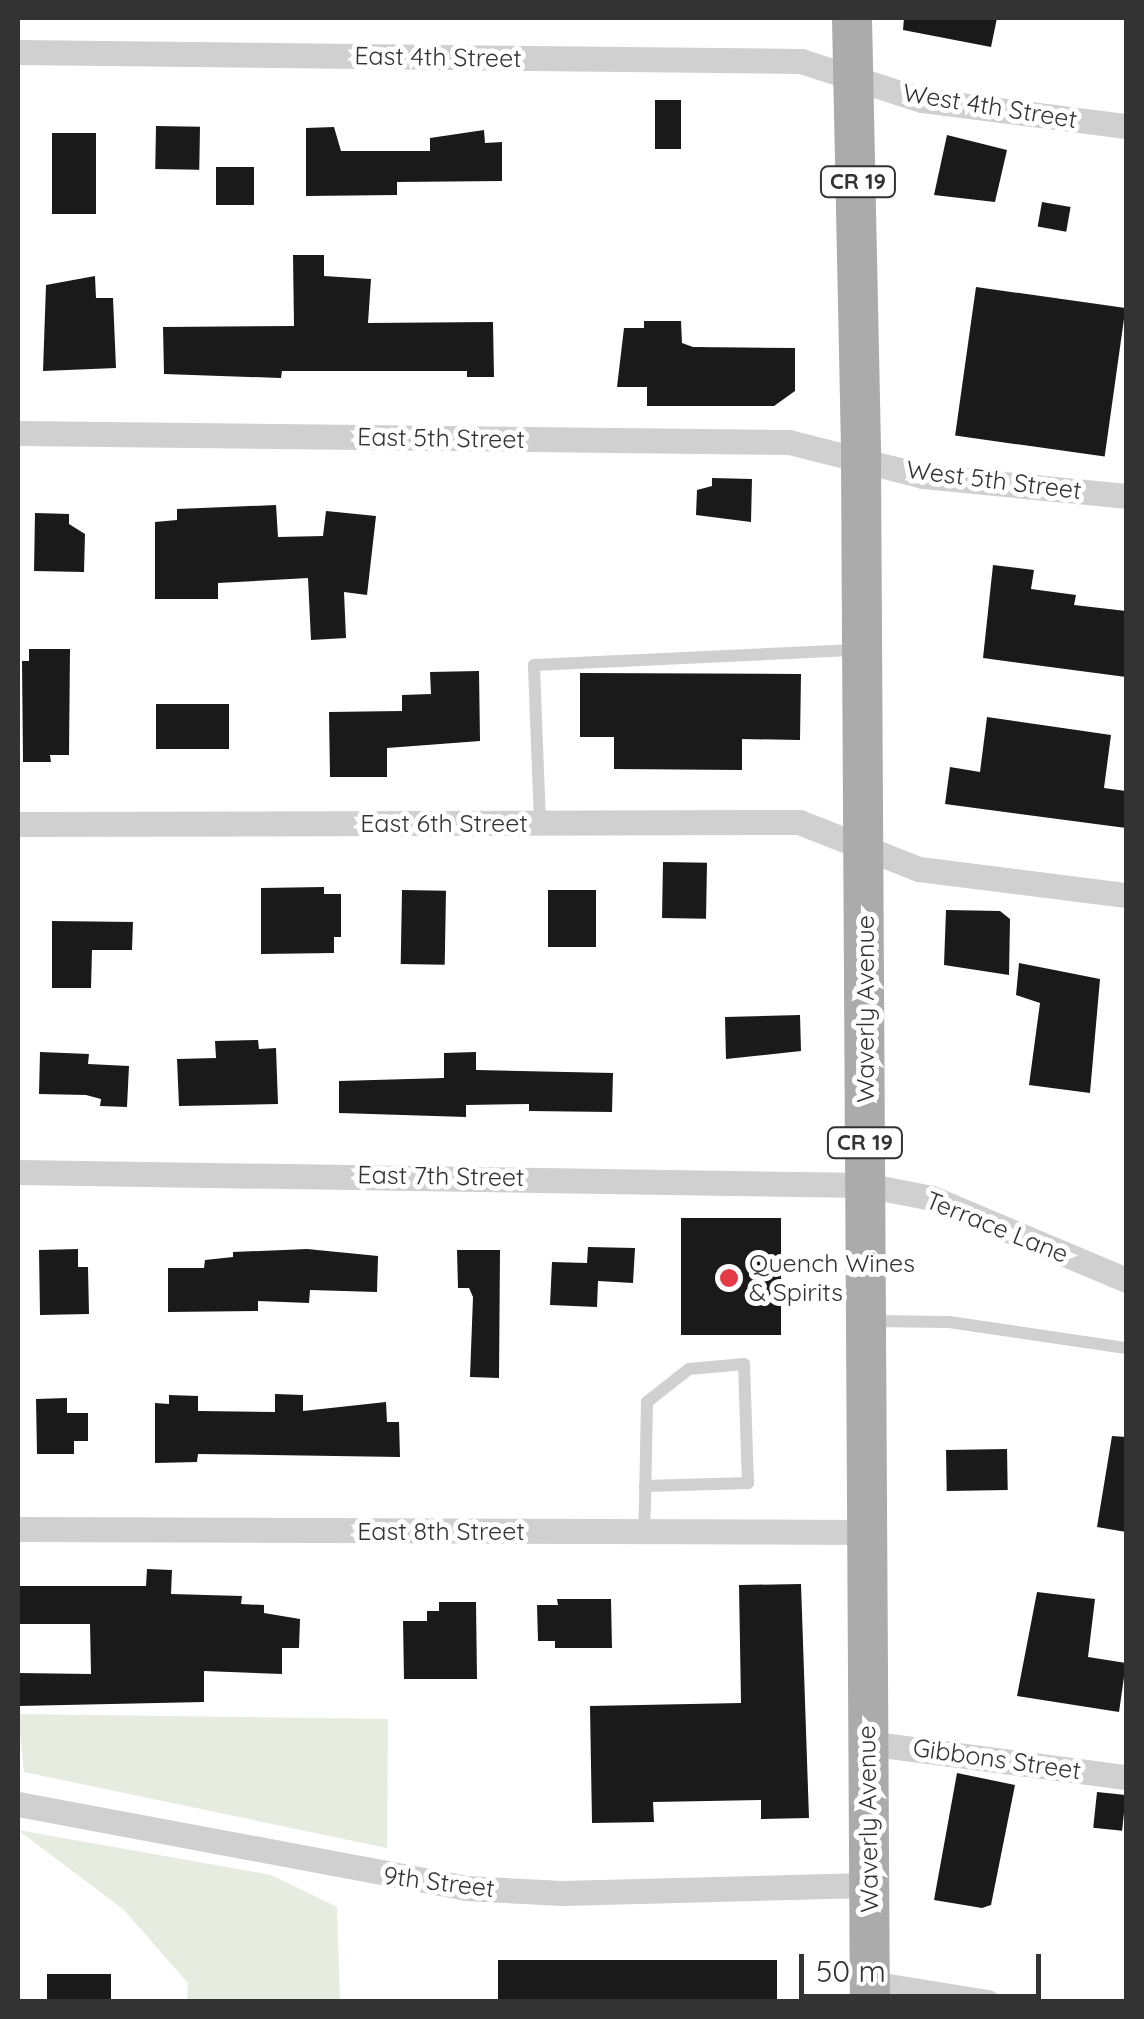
<!DOCTYPE html>
<style>
body{margin:0}
#map{position:relative;width:1144px;height:2019px;overflow:hidden;background:#fff;font-family:Quicksand,sans-serif}
div>[style]{position:absolute}
[style*='--x']{left:calc(var(--x)*1px);top:calc(var(--y)*1px);width:calc(var(--w)*1px);rotate:calc(var(--a)*1deg)}
.green>*{inset:0;background:#e6ecdf}
.building>*{inset:0;background:#1a1a1a;transform-origin:0 0}
.lane>*{height:12px;margin:-6px;padding:0 6px;transform-origin:6px;border-radius:6px;background:#d0d0d0}
.street>*{height:25px;margin:-12.5px;padding:0 12.5px;transform-origin:12.5px;border-radius:12.5px;background:#d0d0d0}
.primary>*{height:40px;margin:-20px;padding:0 20px;transform-origin:20px;border-radius:20px;background:#ababab}
.dots>*{width:28px;height:28px;translate:-50% -50%;box-sizing:border-box;border:5px solid #fff;border-radius:50%}
span{translate:-50% -50%;white-space:nowrap;text-align:center;line-height:1.15;-webkit-text-stroke:10px #fff;paint-order:stroke}
.shield-label span{padding:2px 8px;background:#fff;border:2px solid;border-radius:8px;-webkit-text-stroke-width:0}
.shield-label{font-size:22px;color:#333;font-weight:700}
.street-label{font-size:25px;color:#333}
.poi-label{font-size:25px;color:#333}
.left{translate:0 -50%;text-align:left}
.frame{position:absolute;inset:0;border:20px solid #333;pointer-events:none}
.scale{position:absolute;left:799px;top:1954px;width:242px;height:45px;box-sizing:border-box;border:5px solid #333;border-top:0;padding-left:12px;font-size:30px;line-height:35px;white-space:nowrap;color:#333;-webkit-text-stroke:8px #fff;paint-order:stroke}
</style>
<div id="map">
<div class="green">
<i style="clip-path:polygon(18px 1714px,388px 1719px,387px 1848px,24px 1772px)"></i>
<i style="clip-path:polygon(18px 1830px,271px 1875px,337px 1907px,340px 2001px,187px 2001px,188px 1983px,123px 1909px)"></i>
</div>
<div class="building">
<i style="clip-path:polygon(904px 18px,997px 18px,991px 47px,903px 30px)"></i>
<i style="left:655px;top:100px;width:26px;height:49px"></i>
<i style="left:156px;top:126px;width:44px;height:43px;rotate:1deg"></i>
<i style="clip-path:polygon(334px 127px,341px 151px,430px 151px,430px 138px,484px 130px,485px 143px,502px 142px,502px 181px,397px 182px,397px 195px,306px 196px,306px 128px)"></i>
<i style="left:52px;top:133px;width:44px;height:81px"></i>
<i style="clip-path:polygon(947px 135px,1007px 150px,995px 202px,934px 195px)"></i>
<i style="left:216px;top:167px;width:38px;height:38px"></i>
<i style="left:1042px;top:202px;width:29px;height:25px;rotate:10deg"></i>
<i style="clip-path:polygon(293px 255px,324px 255px,324px 276px,371px 279px,368px 323px,493px 322px,494px 377px,467px 377px,467px 371px,282px 371px,281px 378px,164px 374px,163px 327px,294px 326px)"></i>
<i style="clip-path:polygon(95px 276px,96px 298px,113px 298px,116px 368px,43px 371px,46px 285px)"></i>
<i style="left:976px;top:287px;width:151px;height:150px;rotate:8deg"></i>
<i style="clip-path:polygon(644px 321px,681px 321px,682px 343px,693px 347px,795px 348px,795px 391px,774px 406px,647px 406px,647px 387px,617px 387px,624px 328px,644px 328px)"></i>
<i style="clip-path:polygon(712px 478px,752px 479px,751px 522px,696px 515px,697px 490px,712px 486px)"></i>
<i style="clip-path:polygon(276px 505px,278px 537px,323px 536px,326px 511px,376px 516px,367px 595px,344px 592px,346px 638px,311px 640px,308px 578px,218px 583px,218px 599px,155px 599px,155px 522px,177px 520px,177px 509px)"></i>
<i style="clip-path:polygon(35px 513px,69px 514px,69px 524px,85px 534px,84px 572px,34px 571px)"></i>
<i style="clip-path:polygon(993px 565px,1034px 570px,1031px 589px,1076px 595px,1074px 605px,1126px 611px,1126px 677px,983px 658px)"></i>
<i style="clip-path:polygon(29px 649px,70px 649px,69px 755px,50px 755px,51px 762px,23px 762px,22px 661px,29px 661px)"></i>
<i style="clip-path:polygon(479px 671px,480px 741px,387px 748px,387px 777px,330px 777px,329px 712px,402px 711px,402px 695px,431px 694px,430px 672px)"></i>
<i style="clip-path:polygon(580px 673px,801px 674px,800px 740px,742px 739px,742px 770px,614px 769px,614px 737px,580px 737px)"></i>
<i style="left:229px;top:704px;width:45px;height:73px;rotate:90deg"></i>
<i style="clip-path:polygon(987px 717px,1111px 735px,1104px 788px,1126px 791px,1126px 828px,945px 804px,950px 767px,980px 772px)"></i>
<i style="left:663px;top:862px;width:44px;height:56px;rotate:1deg"></i>
<i style="clip-path:polygon(324px 887px,324px 894px,341px 894px,341px 937px,334px 937px,334px 953px,261px 954px,261px 888px)"></i>
<i style="left:402px;top:890px;width:44px;height:74px;rotate:1deg"></i>
<i style="left:548px;top:890px;width:48px;height:57px"></i>
<i style="clip-path:polygon(946px 910px,1000px 911px,1010px 919px,1009px 975px,944px 965px)"></i>
<i style="clip-path:polygon(52px 921px,133px 922px,132px 950px,92px 950px,91px 988px,52px 988px)"></i>
<i style="clip-path:polygon(1019px 963px,1100px 979px,1090px 1093px,1029px 1085px,1040px 1003px,1016px 995px)"></i>
<i style="clip-path:polygon(800px 1015px,801px 1051px,726px 1059px,725px 1017px)"></i>
<i style="clip-path:polygon(258px 1040px,259px 1049px,276px 1048px,278px 1104px,179px 1106px,177px 1059px,216px 1058px,215px 1041px)"></i>
<i style="clip-path:polygon(40px 1052px,89px 1054px,88px 1064px,129px 1066px,127px 1107px,100px 1106px,101px 1099px,86px 1095px,39px 1094px)"></i>
<i style="clip-path:polygon(476px 1052px,476px 1070px,613px 1073px,612px 1112px,529px 1111px,529px 1104px,466px 1105px,466px 1117px,339px 1113px,339px 1081px,444px 1078px,444px 1053px)"></i>
<i style="left:781px;top:1218px;width:117px;height:100px;rotate:90deg"></i>
<i style="clip-path:polygon(588px 1247px,635px 1248px,633px 1283px,598px 1281px,597px 1307px,550px 1305px,552px 1262px,587px 1263px)"></i>
<i style="clip-path:polygon(78px 1249px,78px 1267px,88px 1267px,89px 1314px,40px 1315px,39px 1250px)"></i>
<i style="clip-path:polygon(307px 1249px,378px 1256px,377px 1292px,310px 1290px,309px 1303px,258px 1301px,258px 1311px,168px 1312px,168px 1268px,204px 1268px,205px 1260px,233px 1257px,233px 1252px)"></i>
<i style="clip-path:polygon(457px 1250px,500px 1250px,499px 1378px,470px 1377px,473px 1297px,469px 1288px,458px 1288px)"></i>
<i style="clip-path:polygon(275px 1394px,303px 1395px,303px 1411px,386px 1402px,387px 1422px,399px 1422px,400px 1457px,198px 1454px,197px 1462px,155px 1463px,155px 1403px,169px 1404px,169px 1395px,198px 1396px,198px 1411px,275px 1412px)"></i>
<i style="clip-path:polygon(67px 1398px,67px 1413px,88px 1413px,88px 1441px,74px 1441px,74px 1454px,37px 1454px,36px 1399px)"></i>
<i style="clip-path:polygon(1112px 1436px,1126px 1437px,1126px 1532px,1097px 1527px)"></i>
<i style="left:1007px;top:1449px;width:41px;height:61px;rotate:89deg"></i>
<i style="clip-path:polygon(147px 1569px,172px 1570px,171px 1594px,242px 1596px,241px 1604px,264px 1605px,264px 1613px,300px 1619px,299px 1648px,282px 1648px,282px 1674px,204px 1671px,204px 1702px,18px 1706px,18px 1673px,91px 1674px,90px 1624px,19px 1624px,19px 1586px,146px 1586px)"></i>
<i style="clip-path:polygon(801px 1584px,809px 1818px,761px 1819px,761px 1800px,653px 1802px,654px 1822px,592px 1823px,590px 1706px,741px 1703px,739px 1585px)"></i>
<i style="clip-path:polygon(1037px 1592px,1095px 1599px,1088px 1657px,1126px 1663px,1119px 1712px,1017px 1696px)"></i>
<i style="clip-path:polygon(557px 1599px,611px 1599px,612px 1648px,555px 1648px,555px 1641px,538px 1641px,537px 1605px,558px 1605px)"></i>
<i style="clip-path:polygon(439px 1602px,476px 1602px,477px 1679px,404px 1679px,403px 1621px,427px 1621px,427px 1611px,439px 1611px)"></i>
<i style="clip-path:polygon(957px 1773px,1015px 1785px,991px 1905px,982px 1908px,934px 1900px)"></i>
<i style="left:1097px;top:1792px;width:29px;height:36px;rotate:6deg"></i>
<i style="left:777px;top:1960px;width:42px;height:279px;rotate:90deg"></i>
<i style="left:47px;top:1974px;width:64px;height:28px"></i>
</div>
<div class="lane">
<i style="--x:540;--y:823;--w:158;--a:-92.2"></i>
<i style="--x:534;--y:665;--w:321;--a:-2.7"></i>
<i style="--x:872;--y:1321;--w:77;--a:0.7"></i>
<i style="--x:949;--y:1322;--w:179;--a:8.4"></i>
<i style="--x:644;--y:1532;--w:28;--a:-88"></i>
<i style="--x:645;--y:1504;--w:102;--a:-88.9"></i>
<i style="--x:647;--y:1402;--w:53;--a:-38.2"></i>
<i style="--x:689;--y:1369;--w:55;--a:-5.2"></i>
<i style="--x:744;--y:1364;--w:119;--a:88.1"></i>
<i style="--x:748;--y:1483;--w:103;--a:178.3"></i>
</div>
<div class="street">
<i style="--x:18;--y:52;--w:783;--a:0.66"></i>
<i style="--x:801;--y:61;--w:127;--a:17.9"></i>
<i style="--x:922;--y:100;--w:206;--a:7.3"></i>
<i style="--x:18;--y:433;--w:771;--a:0.67"></i>
<i style="--x:789;--y:442;--w:138;--a:14.2"></i>
<i style="--x:923;--y:476;--w:204;--a:5.6"></i>
<i style="--x:18;--y:824;--w:781;--a:-0.15"></i>
<i style="--x:799;--y:822;--w:129;--a:21.4"></i>
<i style="--x:919;--y:869;--w:209;--a:7.2"></i>
<i style="--x:18;--y:1172;--w:847;--a:0.88"></i>
<i style="--x:865;--y:1185;--w:68;--a:11"></i>
<i style="--x:932;--y:1198;--w:211;--a:22.9"></i>
<i style="--x:18;--y:1529;--w:847;--a:0.2"></i>
<i style="--x:867;--y:1743;--w:261;--a:7.5"></i>
<i style="--x:18;--y:1804;--w:455;--a:10.6"></i>
<i style="--x:465;--y:1888;--w:97;--a:3"></i>
<i style="--x:562;--y:1893;--w:306;--a:-1.5"></i>
<i style="--x:870;--y:1983;--w:119;--a:9.2"></i>
</div>
<div class="primary">
<i style="--x:852;--y:18;--w:442;--a:88.8"></i>
<i style="--x:861;--y:460;--w:1542;--a:89.67"></i>
</div>
<div class="dots">
<i style="left:729px;top:1278px;background:#e63946"></i>
</div>
<div class="shield-label">
<span style="left:858px;top:182px">CR 19</span>
<span style="left:865px;top:1143px">CR 19</span>
</div>
<div class="street-label">
<span style="left:438px;top:57px;rotate:1deg">East 4th Street</span>
<span style="left:990px;top:106px;rotate:9deg">West 4th Street</span>
<span style="left:441px;top:438px;rotate:1deg">East 5th Street</span>
<span style="left:994px;top:480px;rotate:7deg">West 5th Street</span>
<span style="left:444px;top:823px">East 6th Street</span>
<span style="left:865px;top:1009px;rotate:-90deg">Waverly Avenue</span>
<span style="left:441px;top:1176px;rotate:1deg">East 7th Street</span>
<span style="left:997px;top:1227px;rotate:22deg">Terrace Lane</span>
<span style="left:441px;top:1531px">East 8th Street</span>
<span style="left:997px;top:1759px;rotate:8deg">Gibbons Street</span>
<span style="left:868px;top:1819px;rotate:-91deg">Waverly Avenue</span>
<span style="left:439px;top:1882px;rotate:7deg">9th Street</span>
</div>
<div class="poi-label">
<span class="left" style="left:749px;top:1278px">Quench Wines<br>&amp; Spirits</span>
</div>
<div class="frame"></div>
<div class="scale">50 m</div>
</div>
